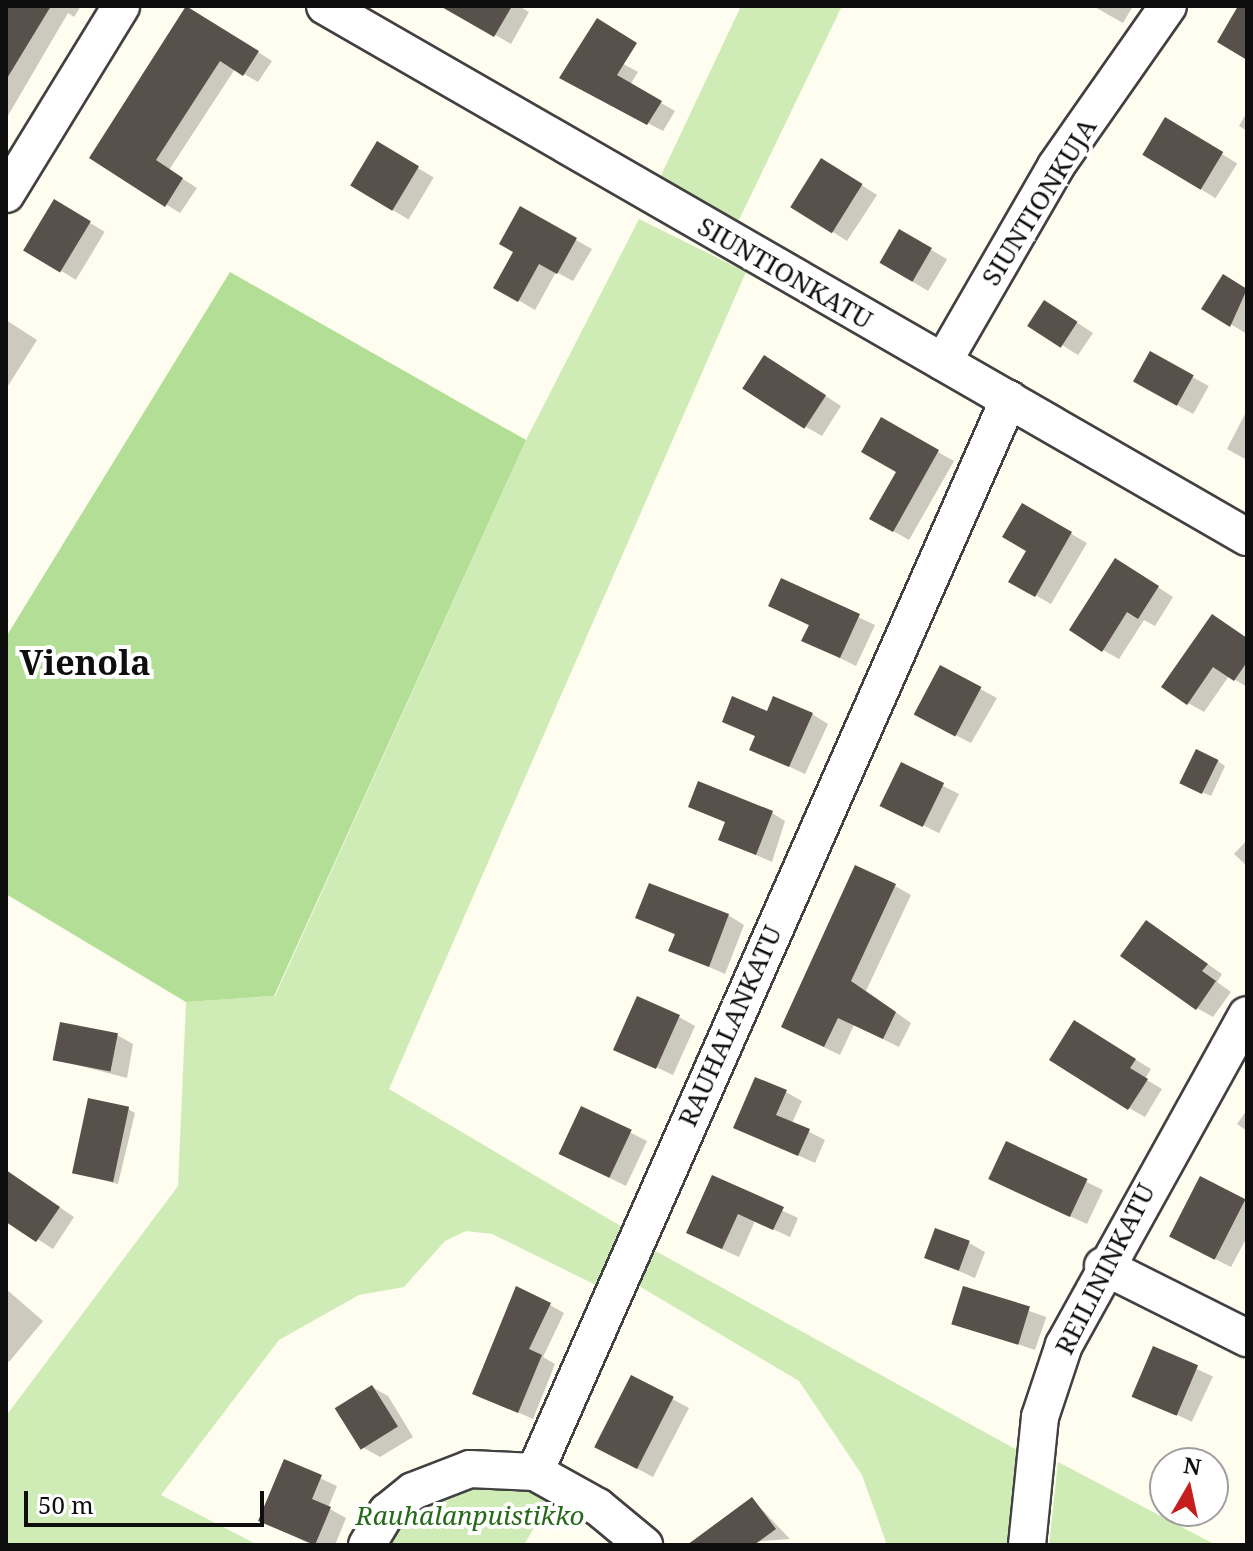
<!DOCTYPE html>
<style>
body{margin:0}
#map{position:relative;width:1253px;height:1551px;overflow:hidden;background:#fffdef;font-family:"Noto Serif",serif}
div>[style]{position:absolute}
[style*='--x']{left:calc(var(--x)*1px);top:calc(var(--y)*1px);width:calc(var(--w)*1px);rotate:calc(var(--a)*1deg)}
.green>*{inset:0;background:#d0ecb6}
.forest>*{inset:0;background:#b2de95}
.shadow>*{inset:0;background:#0003;transform-origin:0 0}
.building>*{inset:0;background:#58504a;transform-origin:0 0}
.roads{filter:drop-shadow(2px 0 #414141) drop-shadow(-2px 0 #414141) drop-shadow(0 2px #414141) drop-shadow(0 -2px #414141)}
.minor>*{height:36px;margin:-18px;padding:0 18px;transform-origin:18px;border-radius:18px;background:#fff}
span{translate:-50% -50%;white-space:nowrap;text-align:center;line-height:1.15;-webkit-text-stroke:8px #fff;paint-order:stroke}
.street-label{font-size:26px;color:#0e0e0e}
.park-label{font-size:26px;color:#276a1a;font-style:italic}
.district-label{font-size:34px;color:#0e0e0e;font-weight:700}
.frame{position:absolute;inset:0;border:8px solid #0e0e0e;pointer-events:none}
.north{position:absolute;left:1149px;top:1447px;width:80px;height:80px;box-sizing:border-box;background:#fff;border:2px solid #9f9f9f;border-radius:50%;rotate:9deg;font-size:22px;font-weight:700;line-height:32px;text-align:center;color:#0e0e0e}
.north::after{content:'';display:block;margin:auto;width:28px;height:36px;background:#c61e1f;clip-path:polygon(50% 0,100% 100%,50% 72%,0 100%)}
.scale{position:absolute;left:24px;top:1491px;width:240px;height:36px;box-sizing:border-box;border:4px solid #0e0e0e;border-top:0;padding-left:10px;font-size:24px;line-height:28px;white-space:nowrap;color:#0e0e0e;-webkit-text-stroke:6px #fff;paint-order:stroke}
</style>
<div id="map">
<div class="green">
<i style="clip-path:polygon(741px 6px,842px 6px,736px 226px,658px 182px)"></i>
<i style="clip-path:polygon(639px 219px,746px 272px,389px 1089px,624px 1228px,600px 1287px,492px 1234px,466px 1231px,445px 1241px,404px 1287px,359px 1295px,279px 1340px,161px 1495px,258px 1545px,6px 1545px,6px 1416px,178px 1186px,186px 1002px,275px 996px,526px 440px)"></i>
<i style="clip-path:polygon(650px 1248px,1019px 1451px,1009px 1545px,887px 1545px,862px 1475px,799px 1381px,634px 1283px)"></i>
<i style="clip-path:polygon(1058px 1462px,1216px 1545px,1049px 1545px)"></i>
<i style="clip-path:polygon(496px 1483px,553px 1494px,524px 1545px,384px 1545px,399px 1516px,462px 1485px)"></i>
</div>
<div class="forest">
<i style="clip-path:polygon(230px 272px,526px 440px,274px 996px,186px 1002px,6px 894px,6px 637px)"></i>
</div>
<div class="shadow">
<i style="clip-path:polygon(6px 6px,81px 6px,74px 17px,68px 13px,6px 119px)"></i>
<i style="clip-path:polygon(475px 6px,519px 6px,529px 12px,511px 44px,468px 19px)"></i>
<i style="clip-path:polygon(1093px 6px,1133px 6px,1123px 23px)"></i>
<i style="clip-path:polygon(187px 7px,272px 61px,258px 82px,235px 69px,169px 170px,197px 188px,180px 213px,91px 158px)"></i>
<i style="clip-path:polygon(584px 42px,638px 72px,630px 85px,675px 111px,663px 131px,577px 86px)"></i>
<i style="clip-path:polygon(1247px 112px,1247px 131px,1239px 126px)"></i>
<i style="left:1166px;top:119px;width:84px;height:41px;rotate:32deg"></i>
<i style="left:378px;top:144px;width:65px;height:49px;rotate:31deg"></i>
<i style="clip-path:polygon(838px 170px,877px 195px,847px 241px,792px 206px)"></i>
<i style="left:55px;top:202px;width:58px;height:56px;rotate:31deg"></i>
<i style="clip-path:polygon(521px 209px,592px 249px,573px 281px,556px 272px,535px 310px,496px 287px,516px 251px)"></i>
<i style="left:900px;top:231px;width:55px;height:37px;rotate:31deg"></i>
<i style="clip-path:polygon(1224px 277px,1247px 291px,1247px 334px,1204px 308px)"></i>
<i style="clip-path:polygon(1061px 312px,1093px 333px,1078px 355px,1030px 325px)"></i>
<i style="clip-path:polygon(6px 320px,37px 340px,6px 389px)"></i>
<i style="left:1151px;top:354px;width:66px;height:32px;rotate:29deg"></i>
<i style="clip-path:polygon(781px 367px,841px 406px,822px 436px,806px 427px)"></i>
<i style="clip-path:polygon(1245px 414px,1247px 416px,1247px 460px,1227px 449px)"></i>
<i style="clip-path:polygon(881px 420px,954px 461px,909px 540px,872px 519px,899px 472px)"></i>
<i style="clip-path:polygon(1023px 506px,1087px 543px,1051px 604px,1011px 581px,1029px 550px)"></i>
<i style="clip-path:polygon(1132px 570px,1173px 597px,1155px 626px,1144px 620px,1119px 659px,1103px 650px)"></i>
<i style="clip-path:polygon(782px 581px,875px 625px,856px 666px,804px 640px,810px 626px,770px 606px)"></i>
<i style="clip-path:polygon(1228px 626px,1247px 639px,1247px 687px,1229px 676px,1204px 712px,1188px 703px)"></i>
<i style="clip-path:polygon(941px 668px,997px 698px,971px 743px,932px 723px)"></i>
<i style="clip-path:polygon(768px 713px,812px 714px,828px 724px,805px 774px,752px 749px,757px 737px,724px 721px)"></i>
<i style="clip-path:polygon(1218px 761px,1225px 766px,1211px 796px,1190px 787px)"></i>
<i style="left:902px;top:765px;width:64px;height:44px;rotate:27deg"></i>
<i style="clip-path:polygon(690px 806px,769px 811px,785px 821px,772px 862px,720px 839px,727px 823px)"></i>
<i style="clip-path:polygon(1247px 840px,1247px 866px,1234px 854px)"></i>
<i style="clip-path:polygon(895px 886px,911px 895px,866px 991px,911px 1023px,899px 1047px,854px 1025px,840px 1055px,799px 1035px)"></i>
<i style="clip-path:polygon(728px 915px,744px 925px,725px 974px,671px 950px,677px 936px,637px 917px)"></i>
<i style="clip-path:polygon(1162px 932px,1222px 974px,1217px 982px,1231px 992px,1213px 1017px,1197px 1008px)"></i>
<i style="clip-path:polygon(679px 1017px,695px 1026px,673px 1075px,615px 1048px)"></i>
<i style="clip-path:polygon(1090px 1032px,1151px 1069px,1145px 1079px,1162px 1089px,1145px 1117px,1129px 1108px)"></i>
<i style="clip-path:polygon(117px 1035px,133px 1044px,127px 1078px,54px 1059px)"></i>
<i style="clip-path:polygon(786px 1092px,802px 1101px,792px 1123px,825px 1140px,815px 1163px,736px 1127px)"></i>
<i style="clip-path:polygon(582px 1108px,647px 1141px,626px 1186px,577px 1162px)"></i>
<i style="clip-path:polygon(128px 1109px,135px 1113px,118px 1184px,75px 1173px)"></i>
<i style="clip-path:polygon(1247px 1110px,1247px 1131px,1237px 1124px)"></i>
<i style="clip-path:polygon(1007px 1143px,1103px 1190px,1087px 1224px,1007px 1187px)"></i>
<i style="clip-path:polygon(713px 1178px,798px 1218px,790px 1237px,755px 1221px,739px 1257px,704px 1241px)"></i>
<i style="clip-path:polygon(1200px 1178px,1247px 1202px,1247px 1237px,1231px 1267px,1187px 1245px)"></i>
<i style="clip-path:polygon(6px 1186px,28px 1186px,74px 1217px,53px 1249px,6px 1219px)"></i>
<i style="clip-path:polygon(969px 1243px,985px 1252px,975px 1278px,926px 1257px)"></i>
<i style="clip-path:polygon(6px 1289px,43px 1321px,9px 1362px,6px 1360px)"></i>
<i style="left:965px;top:1289px;width:86px;height:35px;rotate:19deg"></i>
<i style="clip-path:polygon(550px 1305px,564px 1313px,543px 1357px,555px 1364px,533px 1419px,475px 1393px)"></i>
<i style="left:1154px;top:1349px;width:65px;height:50px;rotate:25deg"></i>
<i style="clip-path:polygon(632px 1377px,689px 1408px,653px 1477px,612px 1455px)"></i>
<i style="clip-path:polygon(372px 1387px,388px 1396px,413px 1437px,380px 1457px,364px 1448px)"></i>
<i style="clip-path:polygon(285px 1462px,337px 1486px,328px 1508px,346px 1518px,335px 1545px,312px 1545px,260px 1520px)"></i>
<i style="clip-path:polygon(752px 1499px,790px 1539px,710px 1545px)"></i>
</div>
<div class="building">
<i style="clip-path:polygon(6px 6px,51px 6px,6px 80px)"></i>
<i style="clip-path:polygon(186px 6px,259px 51px,243px 76px,220px 61px,156px 160px,183px 178px,165px 207px,89px 158px)"></i>
<i style="clip-path:polygon(440px 6px,512px 6px,494px 37px)"></i>
<i style="clip-path:polygon(1238px 6px,1247px 6px,1247px 60px,1217px 42px)"></i>
<i style="clip-path:polygon(597px 18px,637px 43px,617px 75px,662px 101px,647px 125px,559px 78px)"></i>
<i style="left:1165px;top:117px;width:68px;height:44px;rotate:31deg"></i>
<i style="left:377px;top:141px;width:49px;height:52px;rotate:31deg"></i>
<i style="left:821px;top:158px;width:49px;height:58px;rotate:32deg"></i>
<i style="left:54px;top:199px;width:43px;height:60px;rotate:31deg"></i>
<i style="clip-path:polygon(520px 206px,577px 238px,557px 274px,539px 264px,518px 302px,493px 288px,513px 252px,499px 244px)"></i>
<i style="left:899px;top:229px;width:38px;height:39px;rotate:30deg"></i>
<i style="clip-path:polygon(1223px 274px,1247px 289px,1230px 327px,1201px 309px)"></i>
<i style="left:1044px;top:300px;width:40px;height:31px;rotate:33deg"></i>
<i style="left:1150px;top:351px;width:50px;height:35px;rotate:29deg"></i>
<i style="left:764px;top:355px;width:74px;height:40px;rotate:33deg"></i>
<i style="clip-path:polygon(881px 417px,939px 450px,893px 532px,869px 519px,896px 472px,861px 452px)"></i>
<i style="clip-path:polygon(1022px 503px,1072px 532px,1035px 597px,1008px 582px,1026px 551px,1002px 537px)"></i>
<i style="clip-path:polygon(1115px 558px,1159px 586px,1138px 619px,1127px 612px,1102px 652px,1069px 630px)"></i>
<i style="clip-path:polygon(781px 578px,860px 614px,840px 658px,801px 641px,809px 625px,768px 606px)"></i>
<i style="clip-path:polygon(1212px 614px,1247px 638px,1247px 662px,1234px 681px,1213px 667px,1187px 705px,1161px 687px)"></i>
<i style="left:940px;top:665px;width:47px;height:56px;rotate:28deg"></i>
<i style="clip-path:polygon(732px 696px,767px 711px,773px 696px,813px 713px,789px 767px,749px 750px,755px 736px,722px 722px)"></i>
<i style="left:1196px;top:749px;width:25px;height:38px;rotate:26deg"></i>
<i style="left:901px;top:762px;width:48px;height:49px;rotate:26deg"></i>
<i style="clip-path:polygon(698px 781px,773px 811px,756px 855px,718px 840px,725px 822px,688px 807px)"></i>
<i style="clip-path:polygon(855px 865px,896px 884px,851px 981px,896px 1012px,883px 1039px,838px 1018px,824px 1047px,781px 1027px)"></i>
<i style="clip-path:polygon(649px 883px,729px 914px,709px 967px,668px 951px,675px 934px,635px 918px)"></i>
<i style="clip-path:polygon(1146px 920px,1208px 964px,1202px 971px,1216px 981px,1196px 1010px,1120px 956px)"></i>
<i style="left:637px;top:996px;width:47px;height:59px;rotate:24deg"></i>
<i style="clip-path:polygon(1074px 1020px,1136px 1059px,1130px 1068px,1148px 1079px,1128px 1110px,1049px 1060px)"></i>
<i style="left:60px;top:1022px;width:59px;height:39px;rotate:11deg"></i>
<i style="clip-path:polygon(755px 1077px,787px 1090px,776px 1115px,810px 1129px,798px 1156px,733px 1128px)"></i>
<i style="left:88px;top:1098px;width:42px;height:77px;rotate:12deg"></i>
<i style="left:581px;top:1106px;width:56px;height:53px;rotate:25deg"></i>
<i style="left:1006px;top:1141px;width:90px;height:42px;rotate:25deg"></i>
<i style="clip-path:polygon(6px 1170px,60px 1207px,36px 1242px,6px 1222px)"></i>
<i style="clip-path:polygon(712px 1175px,784px 1207px,773px 1230px,738px 1214px,722px 1249px,686px 1233px)"></i>
<i style="left:1200px;top:1176px;width:51px;height:68px;rotate:27deg"></i>
<i style="left:935px;top:1228px;width:37px;height:32px;rotate:20deg"></i>
<i style="clip-path:polygon(516px 1286px,551px 1303px,529px 1349px,542px 1355px,518px 1413px,472px 1394px)"></i>
<i style="left:963px;top:1286px;width:70px;height:40px;rotate:17deg"></i>
<i style="left:1153px;top:1346px;width:49px;height:55px;rotate:23deg"></i>
<i style="left:631px;top:1375px;width:48px;height:81px;rotate:27deg"></i>
<i style="left:372px;top:1385px;width:49px;height:44px;rotate:58deg"></i>
<i style="clip-path:polygon(284px 1459px,322px 1475px,312px 1499px,331px 1507px,315px 1545px,258px 1521px)"></i>
<i style="clip-path:polygon(752px 1497px,776px 1529px,754px 1545px,687px 1545px)"></i>
</div>
<div class="roads">
<div class="minor">
<i style="--x:325;--y:6;--w:1064;--a:29.94"></i>
<i style="--x:6;--y:194;--w:220;--a:-58.5"></i>
<i style="--x:943;--y:362;--w:226;--a:-60"></i>
<i style="--x:1056;--y:166;--w:195;--a:-55"></i>
<i style="--x:1103;--y:1266;--w:161;--a:26.6"></i>
<i style="--x:535;--y:1472;--w:1173;--a:-66.17"></i>
<i style="--x:367;--y:1545;--w:39;--a:-59"></i>
<i style="--x:387;--y:1512;--w:33;--a:-39"></i>
<i style="--x:413;--y:1491;--w:61;--a:-21.1"></i>
<i style="--x:470;--y:1469;--w:65;--a:2.6"></i>
<i style="--x:535;--y:1472;--w:72;--a:29.1"></i>
<i style="--x:598;--y:1507;--w:60;--a:39.6"></i>
<i style="--x:1027;--y:1545;--w:129;--a:-84.2"></i>
<i style="--x:1040;--y:1417;--w:76;--a:-71.6"></i>
<i style="--x:1064;--y:1345;--w:377;--a:-61"></i>
</div>
</div>
<div class="street-label">
<span style="left:1039px;top:202px;rotate:-58deg">SIUNTIONKUJA</span>
<span style="left:785px;top:273px;rotate:30deg">SIUNTIONKATU</span>
<span style="left:730px;top:1026px;rotate:-66deg">RAUHALANKATU</span>
<span style="left:1105px;top:1269px;rotate:-63deg">REILININKATU</span>
</div>
<div class="park-label">
<span style="left:470px;top:1516px">Rauhalanpuistikko</span>
</div>
<div class="district-label">
<span style="left:85px;top:663px">Vienola</span>
</div>
<div class="frame"></div>
<div class="north">N</div>
<div class="scale">50 m</div>
</div>
